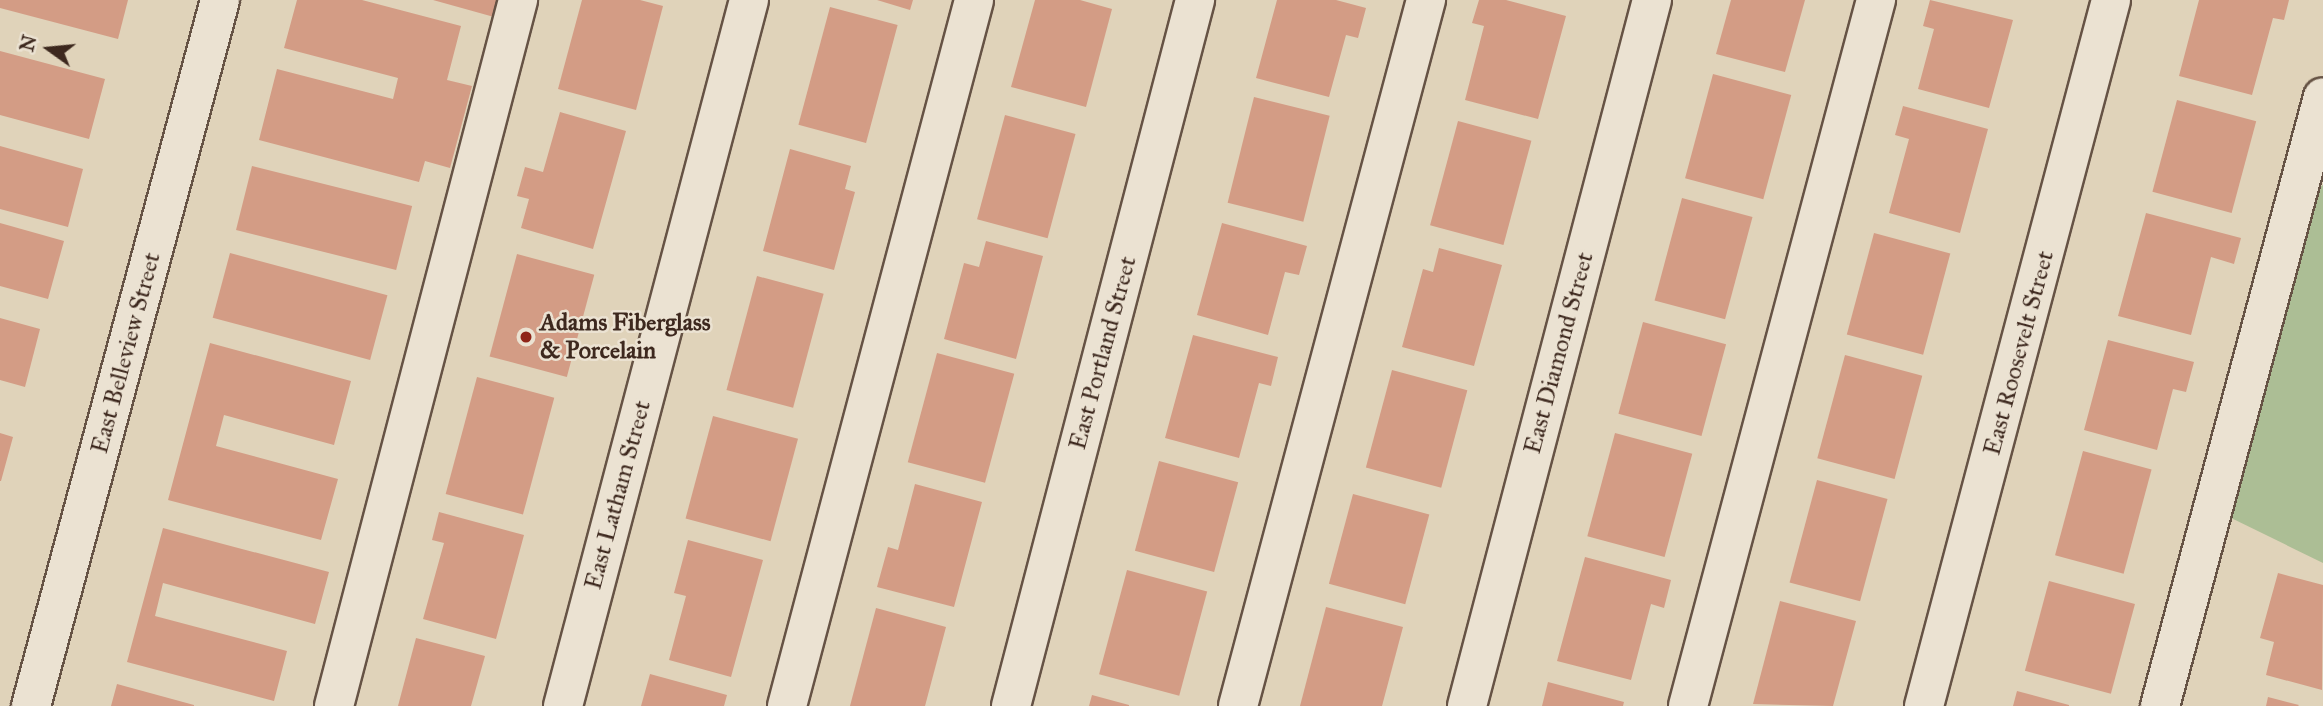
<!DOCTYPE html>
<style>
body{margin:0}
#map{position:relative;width:2323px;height:706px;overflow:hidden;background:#e0d3ba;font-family:"IM FELL Great Primer",serif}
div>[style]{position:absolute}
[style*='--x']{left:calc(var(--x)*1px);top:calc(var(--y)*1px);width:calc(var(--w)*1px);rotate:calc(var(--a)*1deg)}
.green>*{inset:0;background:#acbe95}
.building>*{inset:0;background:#d39c85;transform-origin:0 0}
.roads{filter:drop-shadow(2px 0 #665345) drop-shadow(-2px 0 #665345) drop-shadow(0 2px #665345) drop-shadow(0 -2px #665345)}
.minor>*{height:38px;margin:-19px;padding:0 19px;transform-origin:19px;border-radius:19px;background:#ebe2d2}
.dots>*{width:19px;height:19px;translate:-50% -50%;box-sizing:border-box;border:4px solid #ebe2d2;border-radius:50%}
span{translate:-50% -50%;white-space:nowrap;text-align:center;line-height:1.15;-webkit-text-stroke:5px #ebe2d2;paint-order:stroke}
.poi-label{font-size:24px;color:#3d281e;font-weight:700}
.left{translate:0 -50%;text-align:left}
.street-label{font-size:24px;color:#3d281e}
.north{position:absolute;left:14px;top:14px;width:70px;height:70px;-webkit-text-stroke:5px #ebe2d2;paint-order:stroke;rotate:285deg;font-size:19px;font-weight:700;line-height:28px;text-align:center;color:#3d281e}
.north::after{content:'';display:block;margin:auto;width:24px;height:32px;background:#3d281e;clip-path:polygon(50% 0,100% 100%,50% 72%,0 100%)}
</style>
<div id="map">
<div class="green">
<i style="clip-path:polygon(2323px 185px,2323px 563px,2225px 515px,2311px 192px)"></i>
</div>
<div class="building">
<i style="clip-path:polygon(0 0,128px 0,118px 39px,0 8px)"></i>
<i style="clip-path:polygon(297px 0,362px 0,461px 26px,447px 80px,472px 86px,450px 168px,425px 161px,419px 182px,259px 140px,277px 69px,393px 99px,398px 78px,284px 48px)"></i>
<i style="clip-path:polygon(433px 0,498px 0,494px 17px)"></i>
<i style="clip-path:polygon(582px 0,640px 0,663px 6px,636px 110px,558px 89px)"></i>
<i style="clip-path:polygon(877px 0,913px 0,910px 10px)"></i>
<i style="clip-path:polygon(1035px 0,1080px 0,1112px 9px,1086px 107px,1011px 87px)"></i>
<i style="clip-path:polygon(1277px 0,1336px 0,1366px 8px,1358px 38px,1346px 35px,1329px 97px,1256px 78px)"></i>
<i style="clip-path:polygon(1479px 0,1506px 0,1566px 16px,1538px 119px,1465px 100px,1484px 26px,1472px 23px)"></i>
<i style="clip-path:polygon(1731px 0,1805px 0,1785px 72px,1716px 54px)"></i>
<i style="clip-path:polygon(1930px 0,2013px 20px,1989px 108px,1918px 89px,1934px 29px,1923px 26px)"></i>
<i style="clip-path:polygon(2199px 0,2289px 0,2284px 20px,2273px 18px,2252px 95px,2179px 76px)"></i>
<i style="left:830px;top:7px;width:70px;height:122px;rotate:15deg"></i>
<i style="clip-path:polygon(0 51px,105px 79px,89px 139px,0 115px)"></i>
<i style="left:1713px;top:74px;width:81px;height:108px;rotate:15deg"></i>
<i style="left:1254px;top:97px;width:78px;height:109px;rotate:14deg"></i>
<i style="left:2177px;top:100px;width:82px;height:95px;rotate:15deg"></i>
<i style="clip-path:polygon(1903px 106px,1988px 129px,1960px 233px,1889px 213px,1909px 139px,1895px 135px)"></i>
<i style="clip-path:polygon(560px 112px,626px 131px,593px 249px,521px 228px,529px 199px,517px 196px,525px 167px,543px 172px)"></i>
<i style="left:1005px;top:115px;width:73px;height:108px;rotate:15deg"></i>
<i style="left:1458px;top:121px;width:76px;height:108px;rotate:15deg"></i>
<i style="clip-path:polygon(0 146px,83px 169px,68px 227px,0 209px)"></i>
<i style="clip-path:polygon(790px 149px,851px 166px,845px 189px,855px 192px,834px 270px,763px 251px)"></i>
<i style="left:252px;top:166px;width:165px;height:66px;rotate:14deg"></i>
<i style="left:1682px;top:198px;width:73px;height:106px;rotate:15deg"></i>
<i style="clip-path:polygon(2146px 213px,2241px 238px,2234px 264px,2211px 257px,2191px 335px,2118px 316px)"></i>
<i style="clip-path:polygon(0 223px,64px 241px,48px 299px,0 286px)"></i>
<i style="clip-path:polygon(1222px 223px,1307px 246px,1299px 275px,1285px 272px,1268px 335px,1197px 315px)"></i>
<i style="left:1874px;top:233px;width:79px;height:105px;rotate:15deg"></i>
<i style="clip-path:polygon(986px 241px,1043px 256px,1016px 359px,944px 339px,964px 263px,979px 267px)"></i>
<i style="clip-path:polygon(1439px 248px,1502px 265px,1474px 366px,1402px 347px,1423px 269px,1433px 272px)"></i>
<i style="left:230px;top:253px;width:163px;height:67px;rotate:15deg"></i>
<i style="left:517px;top:254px;width:80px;height:106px;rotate:15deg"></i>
<i style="left:757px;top:276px;width:69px;height:118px;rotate:15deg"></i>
<i style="clip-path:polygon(0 318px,40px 329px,25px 387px,0 380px)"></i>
<i style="left:1643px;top:322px;width:86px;height:95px;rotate:15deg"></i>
<i style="clip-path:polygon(1193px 335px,1278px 357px,1271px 386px,1259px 383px,1239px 458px,1165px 438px)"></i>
<i style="clip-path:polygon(2108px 340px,2194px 362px,2186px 392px,2173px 389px,2157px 450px,2084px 430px)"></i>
<i style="clip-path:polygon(210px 343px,351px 381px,334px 445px,224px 415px,216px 446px,338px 479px,321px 540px,168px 500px)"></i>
<i style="left:937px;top:353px;width:80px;height:113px;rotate:15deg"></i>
<i style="left:1845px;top:355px;width:80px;height:107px;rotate:15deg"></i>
<i style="left:1392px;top:370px;width:78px;height:101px;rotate:15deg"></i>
<i style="left:477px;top:377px;width:80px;height:121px;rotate:15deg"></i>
<i style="left:713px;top:416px;width:88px;height:106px;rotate:15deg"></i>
<i style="clip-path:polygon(0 433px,13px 437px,1px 481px,0 481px)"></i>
<i style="left:1615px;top:433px;width:80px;height:107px;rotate:15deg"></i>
<i style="left:2083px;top:451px;width:71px;height:108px;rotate:15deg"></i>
<i style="left:1159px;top:461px;width:82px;height:93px;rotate:15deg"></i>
<i style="left:1817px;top:480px;width:73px;height:106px;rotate:15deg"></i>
<i style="clip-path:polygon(915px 484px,982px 502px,954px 607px,877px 587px,888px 547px,898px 550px)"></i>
<i style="left:1353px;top:494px;width:79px;height:93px;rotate:15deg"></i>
<i style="clip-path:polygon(439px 512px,524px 535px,496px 639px,423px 619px,444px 543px,432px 540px)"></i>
<i style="clip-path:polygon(163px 528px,329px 572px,315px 624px,163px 583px,155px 616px,287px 651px,274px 701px,127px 662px)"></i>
<i style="clip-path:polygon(688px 540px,763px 560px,731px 677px,669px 660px,686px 596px,674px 593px)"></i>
<i style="clip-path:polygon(1585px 557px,1671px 580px,1664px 608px,1651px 604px,1631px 680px,1557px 661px)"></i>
<i style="left:1127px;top:570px;width:83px;height:108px;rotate:15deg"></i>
<i style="clip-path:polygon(2278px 573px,2323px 585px,2322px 690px,2266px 675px,2274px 642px,2260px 638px)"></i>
<i style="left:2049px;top:581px;width:89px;height:93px;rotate:15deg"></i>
<i style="clip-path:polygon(1780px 601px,1856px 621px,1833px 706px,1753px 704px)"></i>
<i style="clip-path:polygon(1326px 607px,1403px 627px,1382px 706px,1300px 706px)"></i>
<i style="clip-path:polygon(876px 608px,946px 627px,925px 706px,850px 706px)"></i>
<i style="clip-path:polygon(416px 638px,485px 656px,471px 706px,398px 706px)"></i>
<i style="clip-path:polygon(650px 674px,727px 695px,724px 706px,641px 706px)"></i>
<i style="clip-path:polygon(1548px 682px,1624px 702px,1623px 706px,1542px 706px)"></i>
<i style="clip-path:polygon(117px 684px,194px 705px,194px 706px,111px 706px)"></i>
<i style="clip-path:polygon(2017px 691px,2069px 705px,2069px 706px,2013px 706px)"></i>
<i style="clip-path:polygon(1092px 695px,1129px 705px,1129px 706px,1089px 706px)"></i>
<i style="clip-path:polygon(2268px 697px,2299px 705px,2298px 706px,2266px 706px)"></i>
</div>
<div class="roads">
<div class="minor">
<i style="--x:31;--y:706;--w:731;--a:-75.01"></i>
<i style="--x:334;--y:706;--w:730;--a:-75.39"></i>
<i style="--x:563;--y:706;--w:730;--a:-75.24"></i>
<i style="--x:787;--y:706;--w:730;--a:-75.16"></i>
<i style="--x:1011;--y:706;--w:730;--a:-75.39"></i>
<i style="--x:1238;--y:706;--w:731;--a:-75.09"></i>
<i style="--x:1467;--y:706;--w:730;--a:-75.32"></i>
<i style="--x:1688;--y:706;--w:731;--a:-75.09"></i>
<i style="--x:1924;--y:706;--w:730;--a:-75.16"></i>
<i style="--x:2160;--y:706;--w:630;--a:-75.02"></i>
</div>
</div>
<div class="dots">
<i style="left:526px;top:337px;background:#8f2418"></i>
</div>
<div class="poi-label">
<span class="left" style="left:540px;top:337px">Adams Fiberglass<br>&amp; Porcelain</span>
</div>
<div class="street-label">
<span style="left:126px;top:353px;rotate:-75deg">East Belleview Street</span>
<span style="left:1103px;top:353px;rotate:-75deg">East Portland Street</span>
<span style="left:1559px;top:353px;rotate:-75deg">East Diamond Street</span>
<span style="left:2019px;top:353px;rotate:-75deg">East Roosevelt Street</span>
<span style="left:618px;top:495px;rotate:-75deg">East Latham Street</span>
</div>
<div class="north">N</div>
</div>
